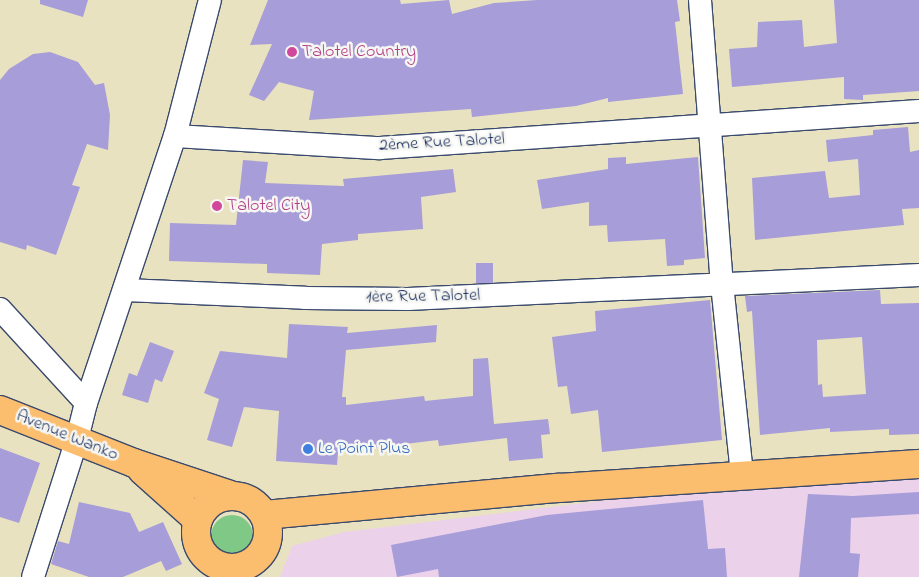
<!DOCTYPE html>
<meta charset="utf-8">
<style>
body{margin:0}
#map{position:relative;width:919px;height:577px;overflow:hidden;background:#e9e2c0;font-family:"Indie Flower",sans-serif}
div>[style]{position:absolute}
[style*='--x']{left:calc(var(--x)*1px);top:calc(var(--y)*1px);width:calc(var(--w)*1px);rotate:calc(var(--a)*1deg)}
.built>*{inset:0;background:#ecd1ea}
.green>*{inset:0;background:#7fc885}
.round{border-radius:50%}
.building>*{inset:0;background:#a69dd9;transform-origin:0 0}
.roads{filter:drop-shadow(1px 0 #3a4a6d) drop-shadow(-1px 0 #3a4a6d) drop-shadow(0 1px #3a4a6d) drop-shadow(0 -1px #3a4a6d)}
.minor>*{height:22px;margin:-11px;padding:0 11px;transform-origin:11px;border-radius:11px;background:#fff}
.highway>*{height:28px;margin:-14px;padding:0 14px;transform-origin:14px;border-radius:14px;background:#fbbd6e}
.highway>.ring{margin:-14px;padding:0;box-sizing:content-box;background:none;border:28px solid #fbbd6e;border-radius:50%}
.dots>*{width:14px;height:14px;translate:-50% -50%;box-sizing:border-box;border:2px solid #f6f6f2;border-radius:50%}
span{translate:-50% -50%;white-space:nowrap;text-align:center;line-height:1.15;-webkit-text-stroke:5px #f6f6f2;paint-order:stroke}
.hotel-label{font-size:18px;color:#b23c85}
.left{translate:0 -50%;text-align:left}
.street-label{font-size:18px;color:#1b2f5e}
.shop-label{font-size:18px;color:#366cbe}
</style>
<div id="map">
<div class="built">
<i style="clip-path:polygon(919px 477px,919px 577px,280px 577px,292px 546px,344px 532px,699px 489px)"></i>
</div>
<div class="green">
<i class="round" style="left:211px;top:515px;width:42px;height:42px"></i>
</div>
<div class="building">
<i style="clip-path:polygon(40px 0,88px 0,83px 17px,40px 4px)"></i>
<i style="clip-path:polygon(268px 0,400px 0,401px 4px,449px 0,452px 14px,494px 3px,537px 0,677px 0,680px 21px,675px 22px,683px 94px,608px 102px,608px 98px,576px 106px,472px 117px,471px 109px,309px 120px,314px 91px,279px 82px,264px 101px,249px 95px,272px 44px,250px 45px)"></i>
<i style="clip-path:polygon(834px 0,919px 0,919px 91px,863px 95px,863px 100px,844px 99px,844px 77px,732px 87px,729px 49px,757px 47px,758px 22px,802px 20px,804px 47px,837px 43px)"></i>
<i style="clip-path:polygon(50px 52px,78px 62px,95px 85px,104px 83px,110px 115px,108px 150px,87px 144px,72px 185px,80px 187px,56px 255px,27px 245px,26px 250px,0 242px,0 80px,9px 69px,33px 54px)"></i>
<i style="clip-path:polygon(908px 127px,910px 152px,919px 150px,919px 208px,902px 209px,904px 225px,755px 240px,752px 178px,825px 171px,829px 198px,860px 195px,858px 159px,828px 162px,826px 140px,873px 135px,873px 130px)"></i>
<i style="clip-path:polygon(626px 157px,626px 164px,698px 157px,705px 258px,684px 260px,684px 265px,667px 266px,665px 239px,608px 242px,607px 225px,589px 226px,589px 202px,542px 209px,537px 180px,608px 169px,608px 158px)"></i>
<i style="clip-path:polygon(243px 160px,268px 162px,265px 183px,344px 186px,343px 179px,453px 169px,456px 192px,421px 197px,423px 229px,358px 234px,358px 240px,322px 244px,320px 275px,267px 273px,267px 264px,169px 261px,170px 223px,236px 225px)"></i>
<i style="left:476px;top:263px;width:17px;height:20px"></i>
<i style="clip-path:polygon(evenodd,880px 290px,881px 304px,919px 303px,919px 434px,889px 435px,889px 429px,830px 432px,830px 428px,760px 435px,752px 311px,747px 312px,745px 296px,880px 290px,862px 337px,866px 394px,823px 397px,822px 384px,818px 385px,817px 340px,862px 337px)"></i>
<i style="clip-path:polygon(710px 300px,722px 440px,602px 452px,598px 410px,571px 414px,567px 386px,558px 387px,552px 337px,596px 331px,595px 311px)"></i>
<i style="clip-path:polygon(289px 324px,348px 327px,347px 333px,437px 325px,436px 342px,346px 350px,342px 397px,346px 397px,346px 405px,424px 396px,425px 401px,473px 396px,473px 359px,488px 358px,494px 424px,548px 419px,550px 434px,541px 435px,543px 458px,509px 461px,507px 438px,439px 446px,438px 440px,338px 452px,337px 465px,276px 461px,279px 411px,244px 407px,232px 447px,207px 440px,219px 399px,204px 393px,220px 351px,287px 358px)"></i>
<i style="clip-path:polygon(150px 342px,174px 351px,162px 382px,155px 379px,148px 403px,122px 395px,129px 373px,137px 376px)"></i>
<i style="clip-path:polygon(0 448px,40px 463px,19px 523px,0 517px)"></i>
<i style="clip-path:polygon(919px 492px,919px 514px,851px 518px,850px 553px,860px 554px,858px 577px,799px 577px,808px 494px,853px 496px)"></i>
<i style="clip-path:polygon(703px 500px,708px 549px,725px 548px,727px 577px,439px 577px,438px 569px,397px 577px,391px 545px,547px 515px)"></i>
<i style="clip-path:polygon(79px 502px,130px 513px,139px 532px,163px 522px,182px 564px,166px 571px,161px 561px,123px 577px,89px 577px,51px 564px,58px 541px,69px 544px)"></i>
</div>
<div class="roads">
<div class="minor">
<i style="--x:700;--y:0;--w:285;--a:85.6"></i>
<i style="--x:722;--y:284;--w:191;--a:84"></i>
<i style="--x:175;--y:136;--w:205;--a:3.4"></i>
<i style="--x:380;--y:148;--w:540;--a:-3.93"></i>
<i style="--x:125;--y:290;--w:180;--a:2.5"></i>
<i style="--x:305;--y:298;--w:103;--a:0.6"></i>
<i style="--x:408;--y:299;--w:512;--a:-2.69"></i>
<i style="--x:0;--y:309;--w:127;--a:47.5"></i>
<i style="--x:33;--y:577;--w:145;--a:-72.3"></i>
<i style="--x:77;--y:439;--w:37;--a:-76"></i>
<i style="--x:86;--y:403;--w:281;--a:-71.6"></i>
<i style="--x:175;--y:136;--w:140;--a:-75.6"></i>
</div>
<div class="highway">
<i style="--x:0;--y:410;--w:144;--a:21.6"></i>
<i style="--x:134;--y:463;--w:101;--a:18.4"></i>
<i style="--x:142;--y:470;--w:75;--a:41.8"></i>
<i class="ring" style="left:196px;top:496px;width:44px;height:44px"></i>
<i style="--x:265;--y:515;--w:294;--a:-5.3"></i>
<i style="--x:558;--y:488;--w:362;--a:-3.8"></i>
</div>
</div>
<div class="dots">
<i style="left:292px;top:52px;background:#d1479c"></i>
<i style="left:217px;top:206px;background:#d1479c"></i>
<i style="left:308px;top:449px;background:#3f7fe0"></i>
</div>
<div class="hotel-label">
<span class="left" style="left:302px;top:52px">Talotel Country</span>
<span class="left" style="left:227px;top:206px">Talotel City</span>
</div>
<div class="street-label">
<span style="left:442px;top:143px;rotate:-3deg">2ème Rue Talotel</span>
<span style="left:423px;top:297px;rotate:-1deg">1ère Rue Talotel</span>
<span style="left:67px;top:436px;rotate:22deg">Avenue Wanko</span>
</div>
<div class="shop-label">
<span class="left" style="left:318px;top:449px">Le Point Plus</span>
</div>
</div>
